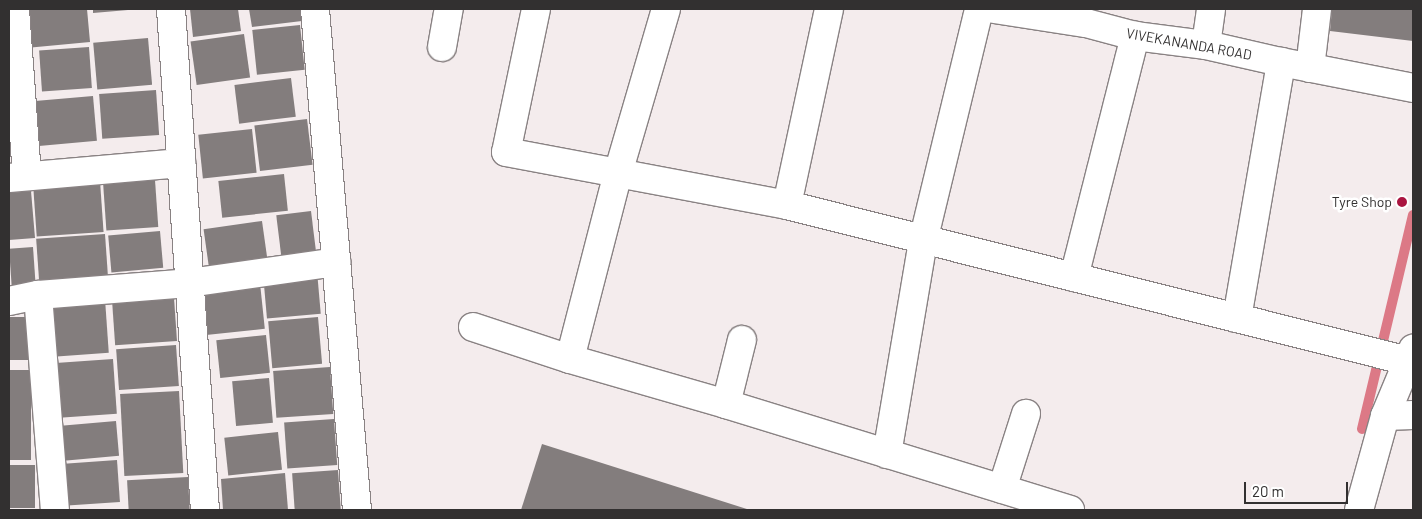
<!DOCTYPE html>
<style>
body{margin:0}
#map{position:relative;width:1422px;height:519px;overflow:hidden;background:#f4eced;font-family:Barlow,sans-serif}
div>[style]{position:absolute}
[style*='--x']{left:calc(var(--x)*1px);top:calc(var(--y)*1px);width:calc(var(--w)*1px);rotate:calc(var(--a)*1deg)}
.stream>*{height:10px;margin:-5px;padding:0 5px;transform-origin:5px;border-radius:5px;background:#dc7986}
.building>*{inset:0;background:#837d7d;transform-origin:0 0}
.roads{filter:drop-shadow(1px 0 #898283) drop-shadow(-1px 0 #898283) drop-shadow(0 1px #898283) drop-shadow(0 -1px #898283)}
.minor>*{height:28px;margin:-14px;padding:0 14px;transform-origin:14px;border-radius:14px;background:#fff}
.major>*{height:28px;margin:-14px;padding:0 14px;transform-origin:14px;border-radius:14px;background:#fff}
.dots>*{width:14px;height:14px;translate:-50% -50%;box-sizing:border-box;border:2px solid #fff;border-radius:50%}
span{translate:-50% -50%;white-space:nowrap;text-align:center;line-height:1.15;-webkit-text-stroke:5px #fff;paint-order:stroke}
.street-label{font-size:14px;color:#323030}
.poi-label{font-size:14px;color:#323030}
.right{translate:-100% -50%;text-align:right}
.frame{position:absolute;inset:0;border:10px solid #323030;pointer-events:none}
.scale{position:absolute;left:1244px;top:482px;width:104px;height:22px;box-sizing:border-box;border:2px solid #323030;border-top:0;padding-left:6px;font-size:15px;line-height:18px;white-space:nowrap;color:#323030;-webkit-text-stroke:4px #fff;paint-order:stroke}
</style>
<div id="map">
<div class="stream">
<i style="--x:1362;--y:429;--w:220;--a:-76.6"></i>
</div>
<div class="building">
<i style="clip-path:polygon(23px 9px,87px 9px,90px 42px,26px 48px)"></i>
<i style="clip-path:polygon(93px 9px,128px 9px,128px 10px,93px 13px)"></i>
<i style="clip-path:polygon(190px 9px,238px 9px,241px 31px,193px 37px)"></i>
<i style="clip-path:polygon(249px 9px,300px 9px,302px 21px,252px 27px)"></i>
<i style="clip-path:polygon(1332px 9px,1413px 9px,1413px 41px,1330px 31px)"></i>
<i style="left:300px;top:25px;width:45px;height:48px;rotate:84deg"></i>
<i style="left:244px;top:34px;width:44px;height:54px;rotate:82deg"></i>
<i style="left:148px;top:38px;width:47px;height:55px;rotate:85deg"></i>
<i style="left:89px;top:47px;width:41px;height:50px;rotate:86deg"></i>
<i style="left:291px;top:78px;width:39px;height:57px;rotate:83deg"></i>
<i style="left:156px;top:90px;width:45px;height:57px;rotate:86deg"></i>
<i style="left:93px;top:96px;width:45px;height:61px;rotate:85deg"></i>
<i style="left:307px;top:119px;width:46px;height:53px;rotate:83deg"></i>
<i style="left:252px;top:129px;width:44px;height:54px;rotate:84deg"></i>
<i style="left:284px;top:174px;width:37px;height:66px;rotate:84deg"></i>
<i style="left:155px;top:180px;width:47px;height:52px;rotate:86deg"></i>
<i style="left:100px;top:181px;width:51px;height:67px;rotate:86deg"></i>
<i style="clip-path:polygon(31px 191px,35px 238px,9px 240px,9px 193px)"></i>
<i style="left:311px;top:211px;width:47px;height:35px;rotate:83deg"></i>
<i style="left:262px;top:221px;width:43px;height:59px;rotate:82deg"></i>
<i style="left:160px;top:231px;width:37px;height:52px;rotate:85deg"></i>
<i style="left:105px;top:234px;width:46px;height:69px;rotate:86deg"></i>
<i style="left:33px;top:247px;width:39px;height:24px;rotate:86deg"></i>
<i style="left:317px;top:271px;width:43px;height:54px;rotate:85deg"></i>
<i style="left:260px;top:283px;width:46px;height:59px;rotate:84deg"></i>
<i style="left:174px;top:298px;width:43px;height:62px;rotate:86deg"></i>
<i style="left:105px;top:299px;width:54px;height:59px;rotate:86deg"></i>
<i style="left:9px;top:317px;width:24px;height:43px"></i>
<i style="left:318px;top:317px;width:47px;height:50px;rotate:85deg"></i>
<i style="left:266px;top:335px;width:38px;height:50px;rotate:84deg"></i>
<i style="left:176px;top:345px;width:41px;height:60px;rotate:86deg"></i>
<i style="left:113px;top:359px;width:55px;height:61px;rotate:86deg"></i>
<i style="left:330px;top:367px;width:47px;height:57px;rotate:86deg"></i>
<i style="left:9px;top:370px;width:22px;height:90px"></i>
<i style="left:269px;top:378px;width:45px;height:37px;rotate:85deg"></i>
<i style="left:179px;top:391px;width:82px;height:59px;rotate:87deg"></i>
<i style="left:334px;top:419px;width:46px;height:50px;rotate:86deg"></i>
<i style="left:116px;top:421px;width:35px;height:58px;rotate:85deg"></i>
<i style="left:278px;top:432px;width:38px;height:54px;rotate:84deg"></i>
<i style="clip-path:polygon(542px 444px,750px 510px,521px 510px)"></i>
<i style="left:117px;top:460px;width:42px;height:60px;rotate:86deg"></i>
<i style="left:9px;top:465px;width:26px;height:43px"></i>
<i style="left:338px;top:470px;width:40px;height:46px;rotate:86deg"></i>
<i style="clip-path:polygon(285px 473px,288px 510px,223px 510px,221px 479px)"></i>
<i style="left:188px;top:477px;width:33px;height:61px;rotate:87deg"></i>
</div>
<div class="roads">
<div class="minor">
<i style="--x:15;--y:9;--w:167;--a:85.9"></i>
<i style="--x:171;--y:9;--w:502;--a:86.12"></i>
<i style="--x:315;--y:9;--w:503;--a:85.21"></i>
<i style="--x:536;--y:9;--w:146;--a:101.8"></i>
<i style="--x:506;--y:152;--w:114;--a:10.6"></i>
<i style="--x:618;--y:173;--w:192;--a:104.5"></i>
<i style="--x:666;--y:9;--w:171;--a:106.3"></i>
<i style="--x:618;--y:173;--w:172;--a:10.7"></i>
<i style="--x:787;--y:205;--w:640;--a:14.1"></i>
<i style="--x:994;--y:9;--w:93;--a:8.7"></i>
<i style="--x:1086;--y:23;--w:51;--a:14.9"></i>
<i style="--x:1135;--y:36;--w:72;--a:7.2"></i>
<i style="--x:1206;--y:45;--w:77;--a:12.8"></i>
<i style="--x:1281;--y:62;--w:135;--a:11.1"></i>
<i style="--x:1206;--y:45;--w:36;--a:-82"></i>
<i style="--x:442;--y:47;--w:39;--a:-80"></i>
<i style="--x:1310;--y:68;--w:59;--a:-83.2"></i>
<i style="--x:9;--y:178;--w:173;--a:-5"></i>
<i style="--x:787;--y:205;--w:200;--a:-77.9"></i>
<i style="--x:1074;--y:277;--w:249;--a:-75.8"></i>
<i style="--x:38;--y:295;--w:216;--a:85.5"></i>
<i style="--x:9;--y:301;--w:30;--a:-12"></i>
<i style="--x:38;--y:295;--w:151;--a:-4.5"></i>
<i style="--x:189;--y:283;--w:149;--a:-8.1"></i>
<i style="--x:1237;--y:318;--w:260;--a:-80.2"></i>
<i style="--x:473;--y:327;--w:102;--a:18.3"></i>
<i style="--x:570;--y:359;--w:162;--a:16.1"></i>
<i style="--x:726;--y:404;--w:360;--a:17.1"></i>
<i style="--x:726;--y:404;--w:66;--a:-76"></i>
<i style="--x:1385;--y:416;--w:28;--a:-2"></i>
<i style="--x:887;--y:454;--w:216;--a:-80.4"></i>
<i style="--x:923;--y:241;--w:239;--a:-76.4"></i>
<i style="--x:1002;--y:489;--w:79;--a:-72.3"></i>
</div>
<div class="major">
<i style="--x:1359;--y:510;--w:98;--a:-74.5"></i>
<i style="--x:1385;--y:416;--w:73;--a:-67.3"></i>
</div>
</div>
<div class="dots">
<i style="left:1402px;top:202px;background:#aa1440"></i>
</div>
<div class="street-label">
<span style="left:1189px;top:44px;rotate:10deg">VIVEKANANDA ROAD</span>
</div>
<div class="poi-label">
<span class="right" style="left:1392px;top:202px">Tyre Shop</span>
</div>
<div class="frame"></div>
<div class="scale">20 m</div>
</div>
